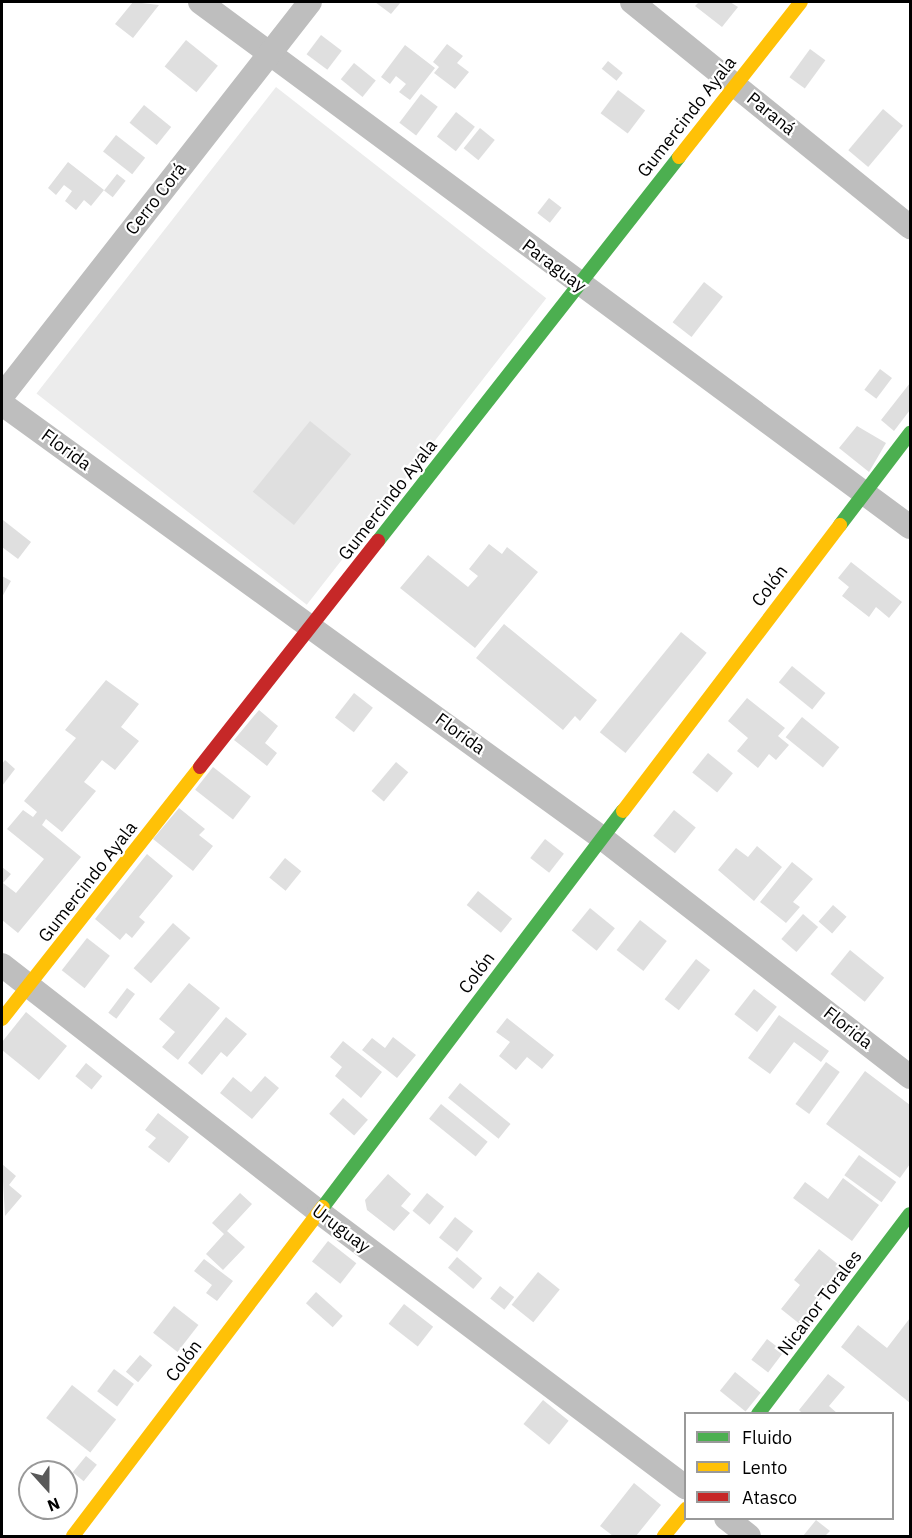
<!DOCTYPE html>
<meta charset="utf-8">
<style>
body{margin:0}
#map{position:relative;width:912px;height:1538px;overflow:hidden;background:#fff;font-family:"IBM Plex Sans",sans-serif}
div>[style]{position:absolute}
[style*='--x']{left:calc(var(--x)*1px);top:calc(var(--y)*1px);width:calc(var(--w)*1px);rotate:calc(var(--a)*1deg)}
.green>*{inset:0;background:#ececec;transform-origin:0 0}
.building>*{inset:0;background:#dfdfdf;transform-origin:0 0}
.street>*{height:24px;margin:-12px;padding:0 12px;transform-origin:12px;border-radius:12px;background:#bebebe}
.fast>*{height:14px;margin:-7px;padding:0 7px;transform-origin:7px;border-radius:7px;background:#4caf50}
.slow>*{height:14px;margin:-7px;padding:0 7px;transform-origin:7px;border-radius:7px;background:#ffc107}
.jam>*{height:14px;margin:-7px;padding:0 7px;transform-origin:7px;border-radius:7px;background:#c62828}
span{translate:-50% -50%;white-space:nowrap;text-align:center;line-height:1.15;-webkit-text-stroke:4.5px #fff;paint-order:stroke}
.street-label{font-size:18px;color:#000}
.frame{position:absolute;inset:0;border:3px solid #000;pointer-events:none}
.legend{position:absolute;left:684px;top:1412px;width:210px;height:108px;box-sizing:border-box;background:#fff;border:2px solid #999;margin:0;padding:8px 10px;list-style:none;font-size:18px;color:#000}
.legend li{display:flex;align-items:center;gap:12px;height:30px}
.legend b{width:30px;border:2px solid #999}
.north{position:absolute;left:18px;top:1460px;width:60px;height:60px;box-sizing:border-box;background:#fff;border:2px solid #999;border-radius:50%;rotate:159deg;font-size:16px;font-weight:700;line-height:24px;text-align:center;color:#000}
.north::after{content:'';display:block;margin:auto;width:21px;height:27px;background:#595959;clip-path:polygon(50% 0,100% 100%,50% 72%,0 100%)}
</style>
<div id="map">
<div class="green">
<i style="left:276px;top:87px;width:343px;height:389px;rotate:38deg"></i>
</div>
<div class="building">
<i style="clip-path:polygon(133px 2px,159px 5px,133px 38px,115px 24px)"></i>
<i style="clip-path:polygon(375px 2px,401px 2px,391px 14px)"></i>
<i style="clip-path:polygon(699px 2px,730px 2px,738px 7px,722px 27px,695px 6px)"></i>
<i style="left:321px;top:35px;width:26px;height:24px;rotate:37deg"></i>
<i style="left:186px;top:40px;width:41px;height:34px;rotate:39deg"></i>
<i style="clip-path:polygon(447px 44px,463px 56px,457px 63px,469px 72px,455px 89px,434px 73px,439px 67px,433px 62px)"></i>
<i style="clip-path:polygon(405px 45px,435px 68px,410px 100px,399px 92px,406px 84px,396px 76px,390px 84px,381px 77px)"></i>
<i style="left:810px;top:49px;width:19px;height:35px;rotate:36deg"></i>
<i style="left:608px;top:61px;width:19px;height:10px;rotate:39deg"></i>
<i style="left:354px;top:63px;width:28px;height:21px;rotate:39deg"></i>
<i style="left:618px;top:90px;width:34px;height:29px;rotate:37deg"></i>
<i style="left:421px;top:94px;width:21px;height:36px;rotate:37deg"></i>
<i style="left:144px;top:105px;width:35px;height:23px;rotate:39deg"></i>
<i style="left:883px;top:109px;width:26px;height:54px;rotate:40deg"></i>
<i style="left:456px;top:112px;width:24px;height:31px;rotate:38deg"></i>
<i style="left:480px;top:128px;width:19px;height:26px;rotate:39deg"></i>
<i style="left:116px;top:135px;width:37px;height:21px;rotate:38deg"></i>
<i style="clip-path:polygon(68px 162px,104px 190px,91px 206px,84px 200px,76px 210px,65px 201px,72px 191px,64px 185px,56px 195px,48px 188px)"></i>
<i style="left:117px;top:174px;width:11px;height:21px;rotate:38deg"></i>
<i style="left:549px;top:198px;width:16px;height:19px;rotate:38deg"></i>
<i style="left:704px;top:282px;width:24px;height:51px;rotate:38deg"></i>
<i style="left:880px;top:369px;width:15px;height:26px;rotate:37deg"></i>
<i style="clip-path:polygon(910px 383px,910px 410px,894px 431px,881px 420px)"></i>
<i style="left:310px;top:421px;width:53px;height:91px;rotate:39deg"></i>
<i style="clip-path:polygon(857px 426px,886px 443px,869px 472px,839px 448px)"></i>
<i style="clip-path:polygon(3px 520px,31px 542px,18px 559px,2px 547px)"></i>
<i style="clip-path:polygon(489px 544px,502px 554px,507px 547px,538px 572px,475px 648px,400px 588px,428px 555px,468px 587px,478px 576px,469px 569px)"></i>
<i style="clip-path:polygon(851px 562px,902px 602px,889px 618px,876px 607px,869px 617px,842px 596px,849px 587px,838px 578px)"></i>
<i style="clip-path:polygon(2px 576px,11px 581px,2px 597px)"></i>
<i style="clip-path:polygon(504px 624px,597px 700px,580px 721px,575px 716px,563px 730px,476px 658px)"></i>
<i style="left:681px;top:632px;width:33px;height:129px;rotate:39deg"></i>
<i style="left:792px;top:666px;width:43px;height:21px;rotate:39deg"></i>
<i style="clip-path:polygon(106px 680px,139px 704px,121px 727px,139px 741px,115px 770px,102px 760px,84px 782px,96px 791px,62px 832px,46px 819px,42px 825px,81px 857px,18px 933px,2px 920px,2px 867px,11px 874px,3px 883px,16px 893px,44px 859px,7px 829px,23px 810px,33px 817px,37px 812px,24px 801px,76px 738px,65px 730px)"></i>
<i style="left:354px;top:693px;width:24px;height:31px;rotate:38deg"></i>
<i style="clip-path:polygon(747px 698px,785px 728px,778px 736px,789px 745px,776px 760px,769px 754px,758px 768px,737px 751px,748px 738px,728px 721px)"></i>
<i style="clip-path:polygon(259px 710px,278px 726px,265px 743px,277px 753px,267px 766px,234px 740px)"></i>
<i style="left:802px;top:717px;width:48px;height:26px;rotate:39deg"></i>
<i style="left:708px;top:753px;width:32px;height:25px;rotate:39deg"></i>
<i style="clip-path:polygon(5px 760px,15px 769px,2px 786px,2px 764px)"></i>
<i style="left:396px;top:762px;width:16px;height:38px;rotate:40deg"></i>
<i style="left:213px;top:767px;width:48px;height:29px;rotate:38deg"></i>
<i style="clip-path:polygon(179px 808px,205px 829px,199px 835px,213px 846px,193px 871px,153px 839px)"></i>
<i style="left:674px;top:810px;width:28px;height:33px;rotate:39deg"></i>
<i style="left:545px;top:839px;width:24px;height:24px;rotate:38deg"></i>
<i style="clip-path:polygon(757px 846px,782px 867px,754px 901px,718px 870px,736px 848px,748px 857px)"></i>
<i style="clip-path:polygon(147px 854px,173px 876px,139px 917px,145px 922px,132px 938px,126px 933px,120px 940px,95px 919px)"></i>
<i style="left:285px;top:858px;width:21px;height:25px;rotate:39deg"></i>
<i style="clip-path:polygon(792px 862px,813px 879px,793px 902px,800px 907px,786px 923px,760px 902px)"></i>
<i style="left:478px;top:891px;width:44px;height:18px;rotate:39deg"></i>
<i style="left:833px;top:905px;width:18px;height:22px;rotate:41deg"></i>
<i style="left:590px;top:908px;width:32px;height:29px;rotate:39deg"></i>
<i style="left:803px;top:914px;width:20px;height:33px;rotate:41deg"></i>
<i style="left:640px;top:920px;width:34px;height:38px;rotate:38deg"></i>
<i style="left:173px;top:923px;width:23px;height:60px;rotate:41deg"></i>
<i style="left:87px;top:938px;width:29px;height:41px;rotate:38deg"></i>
<i style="left:850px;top:950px;width:44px;height:31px;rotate:39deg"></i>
<i style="left:696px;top:959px;width:18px;height:51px;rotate:38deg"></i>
<i style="clip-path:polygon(189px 983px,220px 1008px,178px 1060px,162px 1047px,175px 1032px,159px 1019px)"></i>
<i style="left:127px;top:988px;width:10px;height:31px;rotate:37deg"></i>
<i style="left:754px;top:989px;width:29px;height:32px;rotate:38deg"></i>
<i style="clip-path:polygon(26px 1012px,67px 1046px,39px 1080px,2px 1050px,2px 1042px)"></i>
<i style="clip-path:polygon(779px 1015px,829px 1051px,821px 1062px,794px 1042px,770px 1074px,748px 1058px)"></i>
<i style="clip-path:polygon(226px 1017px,247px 1034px,227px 1057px,221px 1052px,202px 1075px,188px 1063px)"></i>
<i style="clip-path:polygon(507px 1018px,554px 1055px,542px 1069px,527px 1057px,516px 1070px,499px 1056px,510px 1042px,496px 1032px)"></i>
<i style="clip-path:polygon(393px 1037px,416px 1055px,397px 1078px,362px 1050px,372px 1038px,385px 1048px)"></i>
<i style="clip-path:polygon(343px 1041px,382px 1072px,361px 1098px,335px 1076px,342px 1067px,330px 1057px)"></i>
<i style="left:826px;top:1062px;width:17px;height:52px;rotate:36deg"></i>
<i style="left:86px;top:1063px;width:21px;height:17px;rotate:39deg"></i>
<i style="clip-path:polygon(865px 1071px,910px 1105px,910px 1164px,900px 1178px,826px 1124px)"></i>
<i style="clip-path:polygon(265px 1076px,279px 1088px,252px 1119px,220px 1093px,233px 1077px,251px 1092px)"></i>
<i style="left:460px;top:1083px;width:65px;height:19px;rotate:39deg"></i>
<i style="left:343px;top:1098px;width:33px;height:21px;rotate:41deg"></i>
<i style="left:441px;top:1104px;width:60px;height:19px;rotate:39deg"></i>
<i style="clip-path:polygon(158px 1113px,189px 1137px,169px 1163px,148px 1147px,156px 1138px,145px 1130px)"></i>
<i style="left:859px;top:1155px;width:46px;height:25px;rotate:36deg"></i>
<i style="clip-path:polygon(2px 1164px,16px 1176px,9px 1185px,22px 1196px,5px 1216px)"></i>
<i style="clip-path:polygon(388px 1174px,411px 1194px,401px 1206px,410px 1213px,394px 1231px,367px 1210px,365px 1200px)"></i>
<i style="clip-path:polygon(843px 1178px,879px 1205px,852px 1241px,793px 1198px,805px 1182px,828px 1199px)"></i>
<i style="clip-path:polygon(240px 1193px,252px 1204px,227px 1231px,245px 1247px,223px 1270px,206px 1254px,224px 1234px,212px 1223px)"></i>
<i style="left:427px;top:1193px;width:22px;height:23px;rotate:39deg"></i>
<i style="left:455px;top:1217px;width:23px;height:26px;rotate:38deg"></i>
<i style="left:328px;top:1241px;width:36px;height:26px;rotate:38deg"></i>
<i style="clip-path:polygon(819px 1249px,844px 1269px,801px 1325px,781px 1309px,800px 1285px,794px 1280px)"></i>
<i style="left:457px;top:1257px;width:33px;height:14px;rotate:40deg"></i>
<i style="clip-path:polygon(204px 1259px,233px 1281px,217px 1301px,206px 1293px,212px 1285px,194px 1271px)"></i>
<i style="left:538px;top:1272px;width:28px;height:42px;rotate:39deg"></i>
<i style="left:500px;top:1286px;width:18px;height:16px;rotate:38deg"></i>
<i style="left:316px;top:1292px;width:36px;height:15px;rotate:42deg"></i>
<i style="left:404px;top:1304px;width:37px;height:25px;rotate:38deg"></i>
<i style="left:174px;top:1306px;width:31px;height:34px;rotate:38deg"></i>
<i style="clip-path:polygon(910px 1318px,910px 1403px,841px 1347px,858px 1325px,887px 1348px)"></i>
<i style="left:767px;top:1339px;width:21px;height:26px;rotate:37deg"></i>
<i style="left:140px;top:1355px;width:16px;height:22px;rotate:40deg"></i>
<i style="left:114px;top:1369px;width:25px;height:28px;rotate:37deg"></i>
<i style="left:735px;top:1372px;width:33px;height:24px;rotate:39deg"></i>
<i style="clip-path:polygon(828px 1374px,845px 1387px,829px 1406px,838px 1414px,803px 1414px,799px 1410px)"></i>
<i style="left:72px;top:1385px;width:56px;height:42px;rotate:38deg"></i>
<i style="left:543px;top:1400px;width:33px;height:31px;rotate:39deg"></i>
<i style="left:86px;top:1456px;width:14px;height:21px;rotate:39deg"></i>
<i style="clip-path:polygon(634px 1483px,661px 1505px,636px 1536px,613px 1536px,600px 1526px)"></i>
<i style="clip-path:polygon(816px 1520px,830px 1531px,825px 1536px,803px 1536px)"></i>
</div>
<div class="street">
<i style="--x:200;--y:2;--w:883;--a:36.48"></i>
<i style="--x:632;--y:2;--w:358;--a:39"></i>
<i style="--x:2;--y:396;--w:500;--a:-51.98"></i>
<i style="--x:2;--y:404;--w:741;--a:35.88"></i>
<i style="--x:602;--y:838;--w:390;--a:37.8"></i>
<i style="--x:2;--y:965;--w:402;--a:37.9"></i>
<i style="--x:319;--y:1212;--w:459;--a:36.9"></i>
<i style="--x:726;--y:1518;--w:29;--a:38"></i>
</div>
<div class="fast">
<i style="--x:840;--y:525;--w:116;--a:-52.7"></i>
<i style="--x:378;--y:541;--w:488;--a:-51.9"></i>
<i style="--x:323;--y:1207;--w:497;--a:-52.9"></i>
<i style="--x:758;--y:1414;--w:251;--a:-52.8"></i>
</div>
<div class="slow">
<i style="--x:679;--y:157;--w:197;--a:-51.8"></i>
<i style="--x:623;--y:811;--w:359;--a:-52.8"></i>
<i style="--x:2;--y:1019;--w:320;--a:-51.8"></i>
<i style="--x:73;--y:1536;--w:413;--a:-52.8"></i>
<i style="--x:664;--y:1536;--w:35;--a:-51"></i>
</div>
<div class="jam">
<i style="--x:200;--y:767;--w:288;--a:-51.8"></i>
</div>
<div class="street-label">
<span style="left:771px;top:114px;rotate:39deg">Paraná</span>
<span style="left:687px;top:117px;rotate:-52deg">Gumercindo Ayala</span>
<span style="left:156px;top:199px;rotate:-52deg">Cerro Corá</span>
<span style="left:554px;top:266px;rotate:37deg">Paraguay</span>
<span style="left:66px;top:450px;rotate:36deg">Florida</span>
<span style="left:388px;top:500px;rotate:-52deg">Gumercindo Ayala</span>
<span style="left:770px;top:586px;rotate:-53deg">Colón</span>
<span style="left:460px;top:734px;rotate:36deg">Florida</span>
<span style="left:88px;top:882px;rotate:-52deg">Gumercindo Ayala</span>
<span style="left:477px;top:973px;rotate:-53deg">Colón</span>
<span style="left:848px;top:1028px;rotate:38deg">Florida</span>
<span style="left:341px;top:1229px;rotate:37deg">Uruguay</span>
<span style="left:820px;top:1303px;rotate:-53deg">Nicanor Torales</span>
<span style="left:184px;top:1361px;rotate:-53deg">Colón</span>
</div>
<div class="frame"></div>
<ul class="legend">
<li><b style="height:8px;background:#4caf50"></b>Fluido</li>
<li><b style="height:8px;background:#ffc107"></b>Lento</li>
<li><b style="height:8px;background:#c62828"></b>Atasco</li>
</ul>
<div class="north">N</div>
</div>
